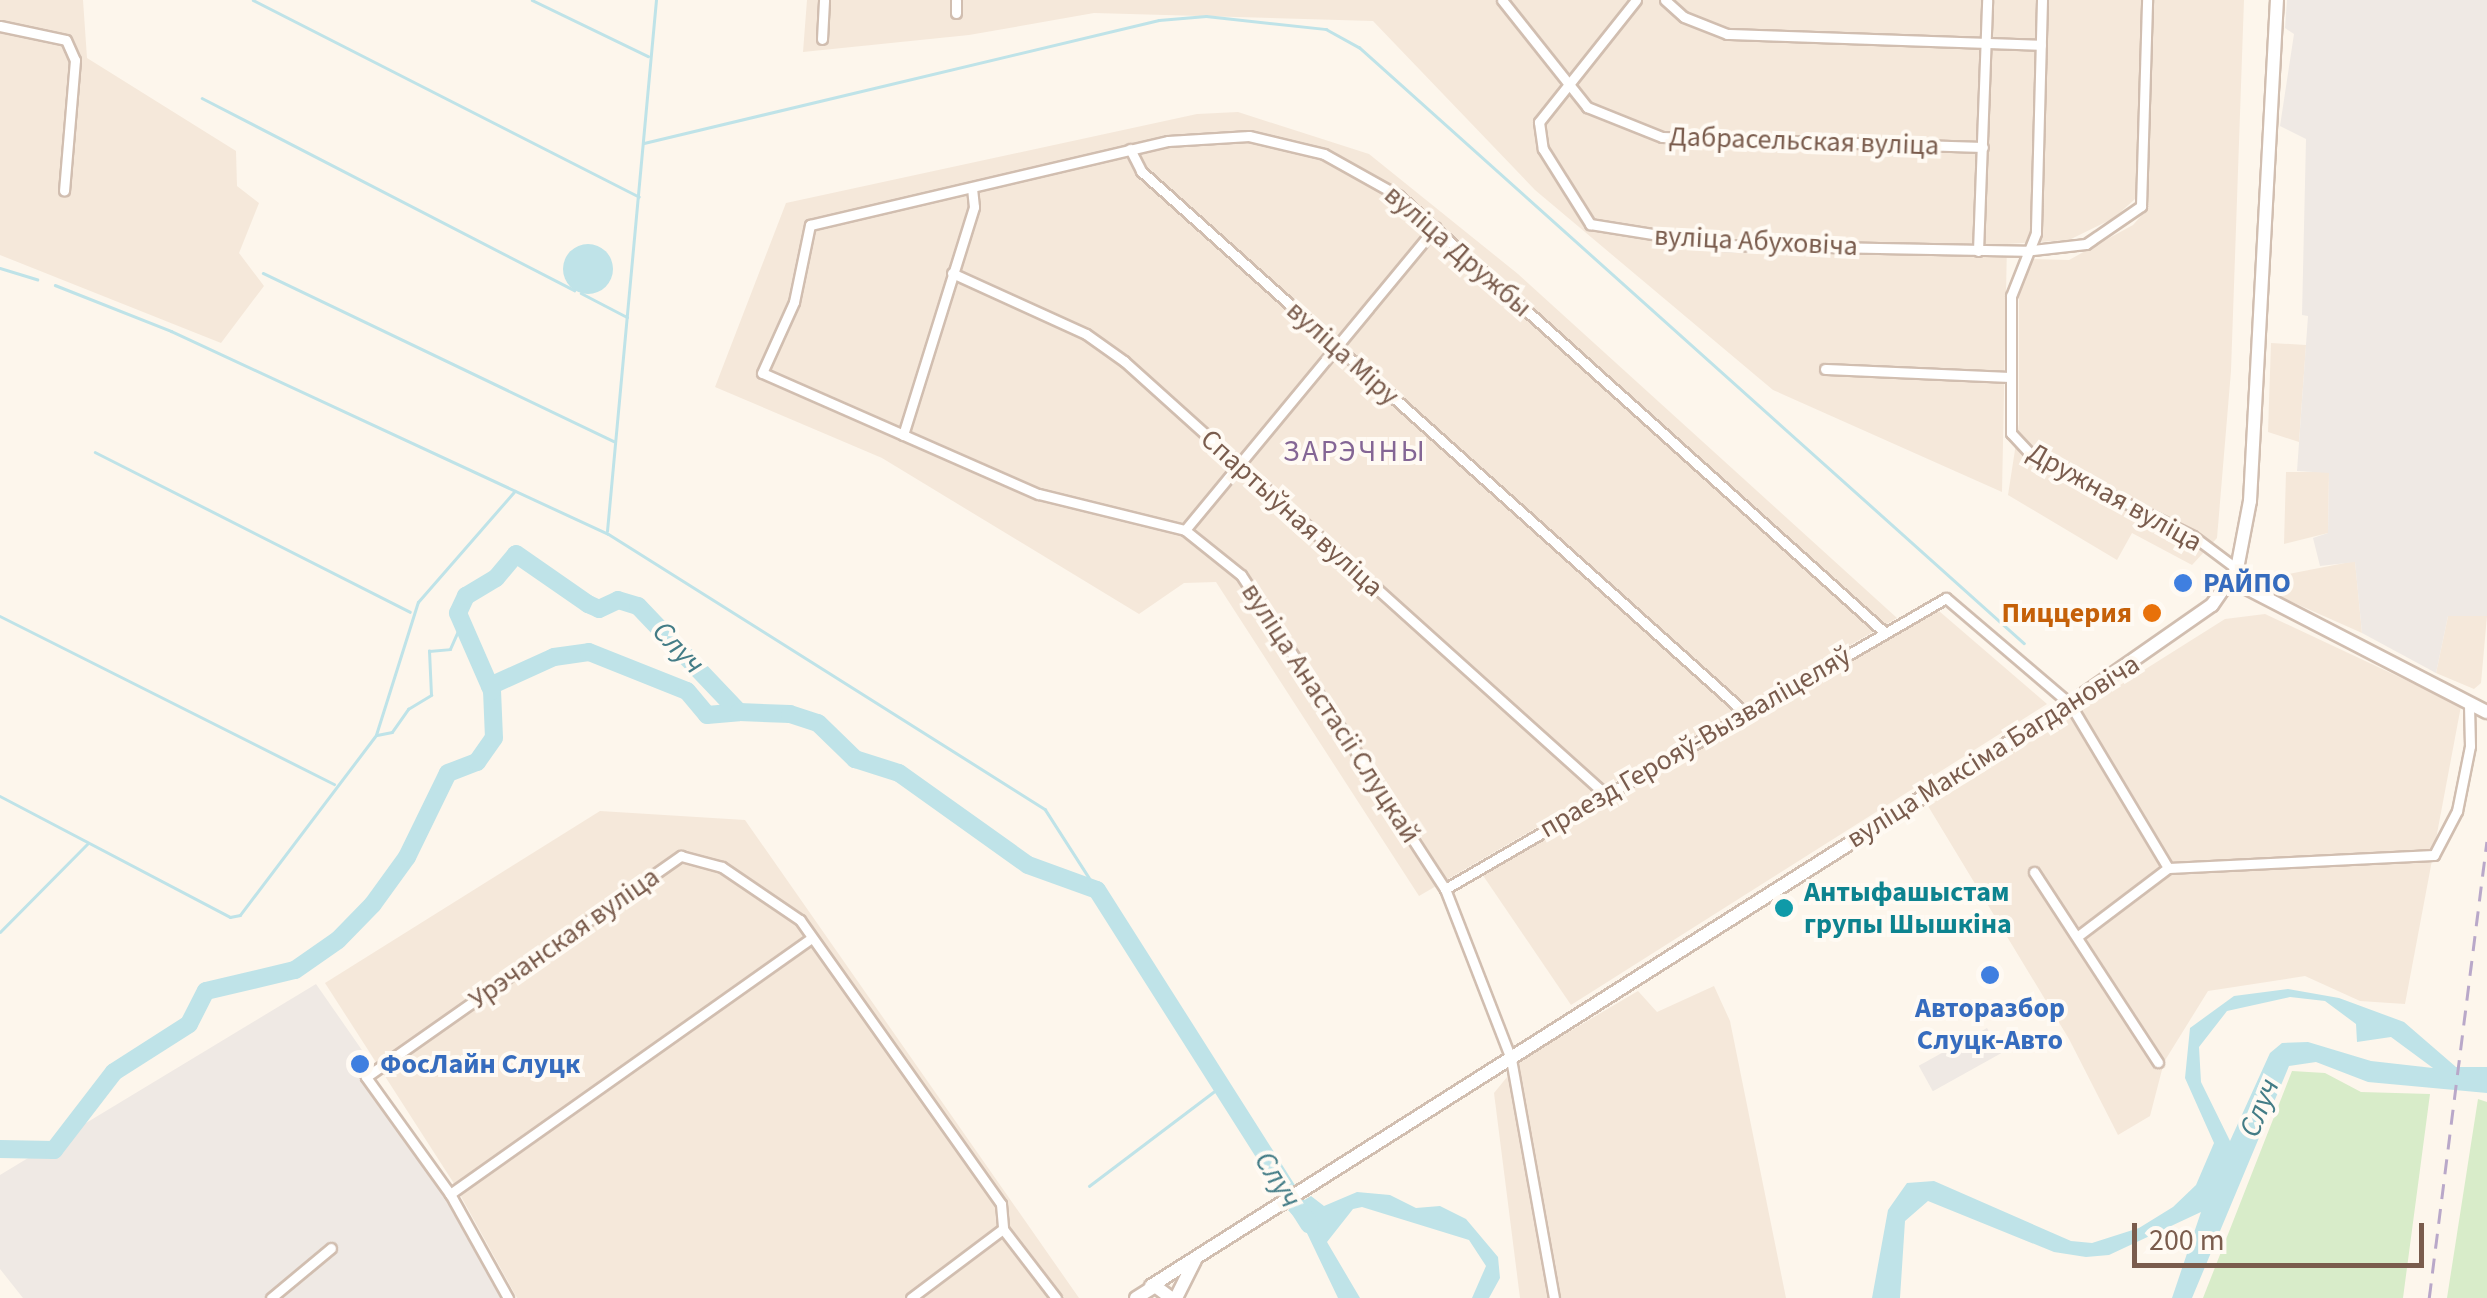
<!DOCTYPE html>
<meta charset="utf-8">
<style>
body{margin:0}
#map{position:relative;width:2487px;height:1298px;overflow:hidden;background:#fdf6ec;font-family:"Source Sans 3",sans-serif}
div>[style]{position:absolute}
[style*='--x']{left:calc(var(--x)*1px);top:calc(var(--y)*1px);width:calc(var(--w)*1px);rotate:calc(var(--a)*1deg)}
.residential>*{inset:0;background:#f5e8da}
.industrial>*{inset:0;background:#efe9e4;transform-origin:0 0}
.green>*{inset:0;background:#d8ecc9}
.water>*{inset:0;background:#bfe3e8}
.round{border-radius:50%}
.stream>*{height:2.5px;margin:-1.25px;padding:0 1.25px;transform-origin:1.25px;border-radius:1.25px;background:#bfe3e8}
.river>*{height:18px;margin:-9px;padding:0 9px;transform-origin:9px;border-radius:9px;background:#bfe3e8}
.roads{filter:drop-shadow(2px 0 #d1beb0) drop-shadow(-2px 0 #d1beb0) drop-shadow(0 2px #d1beb0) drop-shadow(0 -2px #d1beb0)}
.street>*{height:9px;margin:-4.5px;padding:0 4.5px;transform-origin:4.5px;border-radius:4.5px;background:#fff}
.secondary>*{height:12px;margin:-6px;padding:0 6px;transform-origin:6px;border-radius:6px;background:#fff}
.rail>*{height:2.5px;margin-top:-1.25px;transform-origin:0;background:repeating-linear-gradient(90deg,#b9a8c9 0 15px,transparent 0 25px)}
.dots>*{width:28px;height:28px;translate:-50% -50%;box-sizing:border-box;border:5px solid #fffaf3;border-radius:50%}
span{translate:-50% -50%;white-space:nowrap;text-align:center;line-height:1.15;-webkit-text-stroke:8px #fffaf3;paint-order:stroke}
.street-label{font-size:28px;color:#7a5c4d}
.shop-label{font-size:28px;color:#366cbe;font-weight:700}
.left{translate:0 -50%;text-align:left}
.food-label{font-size:28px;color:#c56008;font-weight:700}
.right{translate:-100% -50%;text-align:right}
.culture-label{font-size:28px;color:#0d838f;font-weight:700}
.neighbourhood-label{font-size:30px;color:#846695;letter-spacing:2.5px}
.water-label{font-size:30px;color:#437c86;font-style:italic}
.scale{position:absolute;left:2132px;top:1223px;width:292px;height:45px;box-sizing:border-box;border:5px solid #7a5c4d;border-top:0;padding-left:12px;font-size:30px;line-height:35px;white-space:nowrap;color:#7a5c4d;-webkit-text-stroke:8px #fffaf3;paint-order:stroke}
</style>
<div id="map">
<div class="residential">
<i style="clip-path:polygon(0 0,83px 0,87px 58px,236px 151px,237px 186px,259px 203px,239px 253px,264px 286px,221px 343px,0 255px)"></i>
<i style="clip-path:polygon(807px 0,2143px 0,2135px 199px,2114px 218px,2069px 240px,2007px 244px,2002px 492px,1773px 390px,1535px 190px,1373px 21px,1094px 13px,969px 35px,803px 52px)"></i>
<i style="clip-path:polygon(2152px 0,2244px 0,2231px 371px,2217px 538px,2192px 565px,2132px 533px,2117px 560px,2008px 495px,2019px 424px,2019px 294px,2030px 259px,2069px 260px,2133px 225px,2148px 208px)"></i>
<i style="clip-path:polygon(1238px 112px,1369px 154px,1518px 274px,1897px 618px,1419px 896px,1216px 582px,1184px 583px,1139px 614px,882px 458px,715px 387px,786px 203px,1197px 114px)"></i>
<i style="clip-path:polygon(2271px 343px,2306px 345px,2299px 442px,2268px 432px)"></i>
<i style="clip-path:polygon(2286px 472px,2329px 472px,2328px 533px,2284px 544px)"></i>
<i style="clip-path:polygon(2355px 561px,2362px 633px,2281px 597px,2278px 576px)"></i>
<i style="clip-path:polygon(1939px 611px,2047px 704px,1571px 1005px,1482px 874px)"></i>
<i style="clip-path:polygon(2265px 614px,2461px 706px,2405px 1004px,2360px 1001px,2305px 976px,2208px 991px,2164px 1062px,2150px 1116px,2118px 1135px,2069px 1039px,1928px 806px,2225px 619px)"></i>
<i style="clip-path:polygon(2448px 616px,2487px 616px,2481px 683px,2474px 689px,2436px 673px)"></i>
<i style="clip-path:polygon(600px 811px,745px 820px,1079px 1298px,517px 1298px,453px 1182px,325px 983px)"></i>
<i style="clip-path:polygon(1714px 986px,1730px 1021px,1786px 1298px,1520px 1298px,1494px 1093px,1521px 1060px,1638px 991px,1657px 1012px)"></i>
</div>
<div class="industrial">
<i style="clip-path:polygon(2287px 0,2487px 0,2487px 616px,2448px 616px,2436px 673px,2362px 633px,2355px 562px,2320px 566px,2313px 538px,2328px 533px,2329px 473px,2297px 471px,2308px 316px,2302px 315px,2306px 139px,2280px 126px,2294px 34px,2285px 28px)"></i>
<i style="clip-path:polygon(316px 984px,373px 1066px,361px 1075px,453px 1204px,504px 1298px,23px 1298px,0 1269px,0 1175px)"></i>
<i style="left:1987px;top:1028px;width:29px;height:78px;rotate:61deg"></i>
</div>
<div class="green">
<i style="clip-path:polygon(2292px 1071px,2325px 1073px,2361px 1092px,2430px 1094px,2403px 1298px,2203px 1298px)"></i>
<i style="clip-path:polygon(2478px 1099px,2487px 1102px,2487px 1298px,2447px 1298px)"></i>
</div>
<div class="water">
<i class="round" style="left:563px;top:244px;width:50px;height:50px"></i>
<i style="clip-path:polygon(evenodd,2288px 989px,2339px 998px,2404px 1022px,2456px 1067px,2487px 1067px,2487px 1093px,2368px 1082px,2316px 1062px,2289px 1066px,2192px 1298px,2172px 1298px,2201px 1212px,2109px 1255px,2086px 1257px,2054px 1252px,1928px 1201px,1905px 1221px,1900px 1298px,1872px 1298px,1888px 1210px,1907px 1183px,1934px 1181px,2071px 1241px,2092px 1243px,2139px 1228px,2173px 1207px,2196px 1185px,2214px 1143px,2185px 1078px,2190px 1028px,2234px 996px,2288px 989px,2290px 997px,2325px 1001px,2356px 1024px,2357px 1042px,2391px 1037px,2433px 1068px,2371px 1061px,2308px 1042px,2282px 1043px,2270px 1053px,2230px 1141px,2201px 1082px,2199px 1047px,2227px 1011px,2290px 997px)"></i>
<i style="clip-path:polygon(1357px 1192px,1390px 1195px,1416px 1208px,1440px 1206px,1466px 1219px,1498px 1257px,1500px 1278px,1489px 1298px,1472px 1298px,1486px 1266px,1469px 1240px,1362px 1207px,1353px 1209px,1327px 1242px,1360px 1298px,1338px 1298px,1305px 1229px,1288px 1210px,1311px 1196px,1324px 1206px)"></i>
</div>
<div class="stream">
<i style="--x:253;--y:0;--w:433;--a:27"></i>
<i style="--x:532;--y:0;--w:129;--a:25.8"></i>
<i style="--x:202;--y:98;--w:419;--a:27.3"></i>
<i style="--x:644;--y:143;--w:529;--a:-13.43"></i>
<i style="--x:1159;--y:20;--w:47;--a:-4.9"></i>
<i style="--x:1206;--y:16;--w:121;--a:6.2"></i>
<i style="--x:1326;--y:29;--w:38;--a:29"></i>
<i style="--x:1359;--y:47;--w:893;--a:41.87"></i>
<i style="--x:0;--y:268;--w:39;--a:17"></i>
<i style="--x:263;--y:273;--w:389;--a:25.6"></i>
<i style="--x:55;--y:285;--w:125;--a:21.6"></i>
<i style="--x:171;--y:331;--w:481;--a:24.9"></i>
<i style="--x:607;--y:533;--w:518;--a:32.22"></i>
<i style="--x:1045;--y:809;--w:96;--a:57.3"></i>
<i style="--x:581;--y:293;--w:52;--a:27.6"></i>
<i style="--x:95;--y:452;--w:353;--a:26.9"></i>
<i style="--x:607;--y:531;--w:533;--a:-84.73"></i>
<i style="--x:0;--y:616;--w:374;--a:26.7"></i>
<i style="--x:377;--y:735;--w:15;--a:-11"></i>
<i style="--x:392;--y:732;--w:28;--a:-55"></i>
<i style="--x:408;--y:709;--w:27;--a:-31"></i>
<i style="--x:431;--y:695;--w:44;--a:-92.6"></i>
<i style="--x:429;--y:651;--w:21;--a:-5"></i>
<i style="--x:450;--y:649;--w:27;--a:-66"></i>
<i style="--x:0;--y:796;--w:260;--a:27.7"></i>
<i style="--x:230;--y:917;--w:10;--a:-11"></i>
<i style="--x:240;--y:915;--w:226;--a:-52.9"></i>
<i style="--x:376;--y:735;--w:139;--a:-72.5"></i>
<i style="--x:418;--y:602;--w:147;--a:-48.9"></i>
<i style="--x:0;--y:932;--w:124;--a:-45.3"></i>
<i style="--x:1089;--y:1186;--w:164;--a:-37.1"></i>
</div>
<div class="river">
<i style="--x:490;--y:686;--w:70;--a:-24.4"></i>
<i style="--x:554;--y:657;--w:35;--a:-8"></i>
<i style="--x:589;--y:652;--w:105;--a:21.7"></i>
<i style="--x:687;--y:691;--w:31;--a:50"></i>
<i style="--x:707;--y:715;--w:32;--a:-5"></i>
<i style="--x:0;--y:1149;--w:54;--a:1.1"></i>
<i style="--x:54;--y:1150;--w:98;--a:-52.4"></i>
<i style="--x:114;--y:1072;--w:89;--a:-32.6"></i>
<i style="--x:189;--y:1024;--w:37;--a:-63"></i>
<i style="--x:206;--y:991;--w:91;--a:-13.3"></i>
<i style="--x:295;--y:970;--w:52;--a:-34.9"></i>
<i style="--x:338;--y:940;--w:50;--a:-45.8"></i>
<i style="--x:373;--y:904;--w:58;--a:-54.1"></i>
<i style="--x:407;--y:857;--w:93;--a:-64"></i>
<i style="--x:448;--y:773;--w:31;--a:-21"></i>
<i style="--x:477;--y:762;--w:29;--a:-55"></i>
<i style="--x:494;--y:738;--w:47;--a:-92.4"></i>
<i style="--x:492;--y:691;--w:85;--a:-113.6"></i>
<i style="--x:458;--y:613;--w:19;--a:-65"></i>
<i style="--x:466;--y:596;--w:35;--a:-31"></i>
<i style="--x:496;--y:578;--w:31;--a:-50"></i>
<i style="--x:516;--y:554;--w:88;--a:34.8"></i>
<i style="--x:588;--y:604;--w:12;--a:24"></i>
<i style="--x:599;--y:609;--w:21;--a:-25"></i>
<i style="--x:618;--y:600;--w:21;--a:17"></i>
<i style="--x:638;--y:606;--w:146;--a:46.4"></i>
<i style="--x:739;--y:712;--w:51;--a:2.2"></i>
<i style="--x:790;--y:714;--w:29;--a:18"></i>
<i style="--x:818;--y:723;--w:52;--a:44.2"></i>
<i style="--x:855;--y:759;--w:46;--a:17.7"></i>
<i style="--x:899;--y:773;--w:158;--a:35.5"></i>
<i style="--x:1028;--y:865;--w:73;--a:19.9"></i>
<i style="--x:1097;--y:890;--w:396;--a:57.6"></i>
</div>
<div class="roads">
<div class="street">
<i style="--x:1502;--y:0;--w:137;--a:51.5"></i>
<i style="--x:1587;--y:107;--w:81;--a:21.8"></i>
<i style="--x:1662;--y:137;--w:321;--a:1.8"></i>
<i style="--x:1636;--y:0;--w:156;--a:128.5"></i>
<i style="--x:1539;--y:122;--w:27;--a:82"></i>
<i style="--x:1543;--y:149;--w:89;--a:57.9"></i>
<i style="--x:1590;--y:224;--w:133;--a:9.1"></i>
<i style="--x:1721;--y:245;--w:303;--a:1.1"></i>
<i style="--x:2024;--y:251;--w:62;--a:-6.4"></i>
<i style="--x:2086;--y:244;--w:67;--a:-34.6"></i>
<i style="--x:2141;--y:206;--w:206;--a:-88.3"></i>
<i style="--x:1665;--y:0;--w:25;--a:42"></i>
<i style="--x:1684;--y:17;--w:46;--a:21.6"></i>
<i style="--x:1727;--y:34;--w:314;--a:2"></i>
<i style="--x:2042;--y:0;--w:233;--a:91.5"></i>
<i style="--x:2036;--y:233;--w:68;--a:111.6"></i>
<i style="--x:2011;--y:296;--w:137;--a:90"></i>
<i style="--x:2011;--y:433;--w:33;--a:47"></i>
<i style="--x:2033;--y:457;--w:178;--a:26.3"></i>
<i style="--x:2193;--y:536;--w:55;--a:36.9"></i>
<i style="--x:956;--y:13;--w:13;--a:-90"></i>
<i style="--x:0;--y:26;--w:67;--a:12"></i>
<i style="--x:66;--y:40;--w:22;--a:66"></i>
<i style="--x:75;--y:60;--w:131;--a:94.8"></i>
<i style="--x:822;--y:39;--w:39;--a:-87"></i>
<i style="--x:1130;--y:149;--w:25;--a:63"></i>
<i style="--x:1141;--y:171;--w:809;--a:41.89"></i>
<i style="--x:1978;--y:251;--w:251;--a:-87.9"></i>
<i style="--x:952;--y:273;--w:147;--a:24.5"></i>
<i style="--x:1086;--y:334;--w:47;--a:35.4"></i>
<i style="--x:1124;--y:361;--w:646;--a:41.99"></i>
<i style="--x:1825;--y:369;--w:186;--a:2.5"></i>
<i style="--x:903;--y:435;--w:239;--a:-72.7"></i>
<i style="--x:974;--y:207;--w:18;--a:-96"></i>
<i style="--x:1185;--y:530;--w:393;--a:-50.4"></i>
<i style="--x:2034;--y:872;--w:227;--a:56.9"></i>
<i style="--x:1445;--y:889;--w:579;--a:-30.15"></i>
<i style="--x:1946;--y:598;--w:163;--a:40.5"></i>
<i style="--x:2070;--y:704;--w:191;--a:59.1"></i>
<i style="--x:2168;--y:868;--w:266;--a:-2.8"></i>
<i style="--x:2434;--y:855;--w:50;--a:-62.4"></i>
<i style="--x:2457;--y:811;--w:66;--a:-78.7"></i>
<i style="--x:2470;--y:746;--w:42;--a:-91.4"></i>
<i style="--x:2078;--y:936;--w:113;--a:-37.1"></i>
<i style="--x:450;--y:1194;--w:443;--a:-35.3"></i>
<i style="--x:1003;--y:1229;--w:87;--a:52.5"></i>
<i style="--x:271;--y:1298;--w:78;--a:-39.8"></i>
<i style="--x:508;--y:1298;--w:119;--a:-119.1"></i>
<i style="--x:450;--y:1194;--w:144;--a:-125.7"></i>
<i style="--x:366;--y:1077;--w:385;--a:-35.1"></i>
<i style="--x:681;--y:856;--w:42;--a:15"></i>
<i style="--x:722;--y:867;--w:94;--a:34.2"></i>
<i style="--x:800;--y:920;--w:348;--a:54.7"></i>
<i style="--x:1001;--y:1204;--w:25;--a:85"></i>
<i style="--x:911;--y:1298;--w:115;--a:-36.9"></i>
<i style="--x:1554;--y:1298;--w:243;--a:-100.2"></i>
<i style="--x:1511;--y:1059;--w:182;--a:-111.2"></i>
<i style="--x:1445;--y:889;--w:374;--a:-123"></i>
<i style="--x:1241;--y:575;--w:72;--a:-141.2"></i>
<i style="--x:1185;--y:530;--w:151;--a:-166.2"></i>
<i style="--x:1038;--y:494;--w:301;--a:-156.3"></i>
<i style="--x:762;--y:373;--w:78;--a:-65.7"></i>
<i style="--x:794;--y:302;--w:79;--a:-78.3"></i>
<i style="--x:810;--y:225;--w:368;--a:-13.2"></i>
<i style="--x:1168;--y:141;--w:81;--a:-3.5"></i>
<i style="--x:1249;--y:136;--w:77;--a:13.5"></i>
<i style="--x:1324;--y:154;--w:86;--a:29.2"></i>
<i style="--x:1399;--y:196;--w:652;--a:41.95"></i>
</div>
<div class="secondary">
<i style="--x:2231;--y:580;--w:288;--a:27.3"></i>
<i style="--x:1151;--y:1286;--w:1088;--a:-32.35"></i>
<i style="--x:2070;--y:704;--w:173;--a:-34.9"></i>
<i style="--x:2212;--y:605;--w:44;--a:-55.2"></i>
<i style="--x:2237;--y:569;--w:69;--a:-79.2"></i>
<i style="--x:2250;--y:501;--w:502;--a:-86.92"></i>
<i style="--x:1136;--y:1298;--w:22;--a:-32"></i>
<i style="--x:1155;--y:1286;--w:20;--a:37"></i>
<i style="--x:1176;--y:1298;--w:42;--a:-63.4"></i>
</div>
</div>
<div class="rail">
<i style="--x:2429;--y:1298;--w:460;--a:-82.8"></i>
</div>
<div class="dots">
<i style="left:2183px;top:583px;background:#3f7fe0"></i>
<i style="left:2152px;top:613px;background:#e8710a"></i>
<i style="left:1784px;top:908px;background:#0f9aa8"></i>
<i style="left:1990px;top:975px;background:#3f7fe0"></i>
<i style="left:360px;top:1064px;background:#3f7fe0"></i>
</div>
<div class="street-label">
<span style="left:1804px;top:141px;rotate:2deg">Дабрасельская вуліца</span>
<span style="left:1756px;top:241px;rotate:3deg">вуліца Абуховіча</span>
<span style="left:1458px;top:251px;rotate:41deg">вуліца Дружбы</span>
<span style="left:1343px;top:353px;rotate:42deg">вуліца Міру</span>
<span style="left:2115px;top:497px;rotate:29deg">Дружная вуліца</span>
<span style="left:1292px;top:513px;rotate:42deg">Спартыўная вуліца</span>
<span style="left:1331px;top:713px;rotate:57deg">вуліца Анастасіі Слуцкай</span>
<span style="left:1695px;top:742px;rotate:-30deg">праезд Герояў-Вызваліцеляў</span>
<span style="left:1993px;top:751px;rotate:-32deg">вуліца Максіма Багдановіча</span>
<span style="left:564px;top:938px;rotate:-35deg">Урэчанская вуліца</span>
</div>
<div class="shop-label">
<span class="left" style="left:2203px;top:583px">РАЙПО</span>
<span style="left:1990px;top:1024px">Авторазбор<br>Слуцк-Авто</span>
<span class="left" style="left:380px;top:1064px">ФосЛайн Слуцк</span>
</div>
<div class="food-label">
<span class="right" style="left:2132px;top:613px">Пиццерия</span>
</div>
<div class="culture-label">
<span class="left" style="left:1804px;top:908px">Антыфашыстам<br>групы Шышкіна</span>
</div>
<div class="neighbourhood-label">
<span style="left:1355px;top:452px">ЗАРЭЧНЫ</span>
</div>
<div class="water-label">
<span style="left:678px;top:648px;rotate:46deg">Случ</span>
<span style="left:2260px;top:1108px;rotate:-68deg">Случ</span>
<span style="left:1277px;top:1180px;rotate:58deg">Случ</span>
</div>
<div class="scale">200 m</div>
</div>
